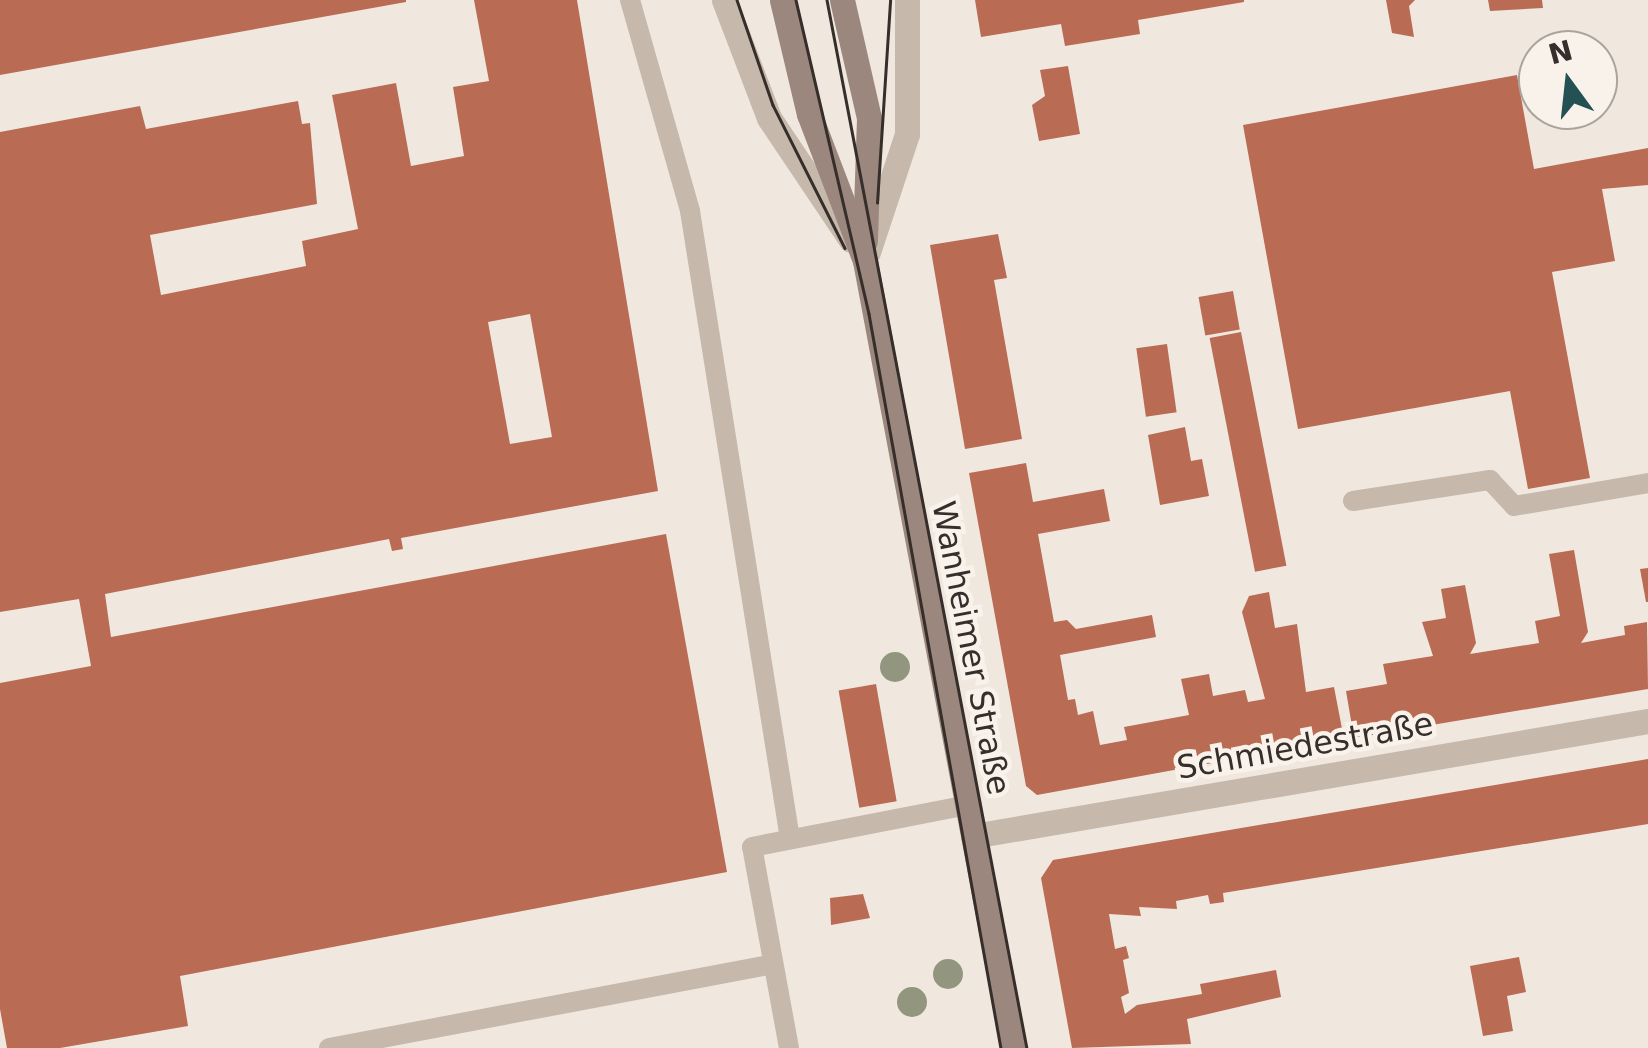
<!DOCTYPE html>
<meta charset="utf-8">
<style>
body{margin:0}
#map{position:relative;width:1648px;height:1048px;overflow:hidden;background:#f0e8df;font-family:"DejaVu Sans",sans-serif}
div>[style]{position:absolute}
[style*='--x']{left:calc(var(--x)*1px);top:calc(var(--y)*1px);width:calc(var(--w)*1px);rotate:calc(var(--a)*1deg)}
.building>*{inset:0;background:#b96b54;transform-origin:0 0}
.lane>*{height:20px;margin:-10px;padding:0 10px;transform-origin:10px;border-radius:10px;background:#c7b8ac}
.street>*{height:25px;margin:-12.5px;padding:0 12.5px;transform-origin:12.5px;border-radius:12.5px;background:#c7b8ac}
.secondary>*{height:25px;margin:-12.5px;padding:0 12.5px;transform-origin:12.5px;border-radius:12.5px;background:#9b877d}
.tram>*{height:2.5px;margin:-1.25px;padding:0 1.25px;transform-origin:1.25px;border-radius:1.25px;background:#362e2a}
.trees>*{width:30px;height:30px;margin:-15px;border-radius:50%;background:#92967f}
span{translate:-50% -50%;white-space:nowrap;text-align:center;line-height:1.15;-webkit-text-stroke:9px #f8f2eb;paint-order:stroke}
.street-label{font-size:32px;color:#362e2a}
.north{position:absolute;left:1518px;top:30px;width:100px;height:100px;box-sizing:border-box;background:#f8f2eb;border:2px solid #aaa49e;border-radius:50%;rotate:345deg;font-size:28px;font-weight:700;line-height:40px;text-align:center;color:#362e2a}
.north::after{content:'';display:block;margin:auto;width:35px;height:45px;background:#245153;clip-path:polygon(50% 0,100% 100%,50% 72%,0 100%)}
</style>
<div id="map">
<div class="building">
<i style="clip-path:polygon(0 0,406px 0,406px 2px,0 75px)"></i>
<i style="clip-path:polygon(evenodd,474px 0,577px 0,658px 491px,401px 538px,403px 549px,392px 551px,389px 539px,105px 594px,111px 637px,666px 534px,727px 872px,180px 976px,188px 1026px,60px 1048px,7px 1048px,0 1009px,0 683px,91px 666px,79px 599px,0 612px,0 132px,140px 106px,146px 129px,298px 101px,302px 124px,310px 123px,317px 204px,150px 235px,161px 295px,306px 266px,302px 241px,358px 229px,332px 95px,396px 83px,411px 166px,464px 156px,453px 87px,489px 81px,474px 0,530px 314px,552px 437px,510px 444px,488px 322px,530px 314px)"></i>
<i style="clip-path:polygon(975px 0,1244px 0,1244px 2px,1138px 20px,1140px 34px,1065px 46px,1061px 24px,981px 37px)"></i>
<i style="clip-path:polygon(1386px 0,1415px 0,1409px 6px,1414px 37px,1392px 33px)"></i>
<i style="clip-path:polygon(1488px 0,1542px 0,1543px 8px,1490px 11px)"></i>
<i style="clip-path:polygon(1068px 66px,1080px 134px,1039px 141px,1032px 105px,1045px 96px,1040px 70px)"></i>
<i style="clip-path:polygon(1517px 75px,1534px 169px,1648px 148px,1648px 185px,1602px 189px,1615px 261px,1552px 272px,1590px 478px,1528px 489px,1510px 391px,1298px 429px,1243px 125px)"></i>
<i style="clip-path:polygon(998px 234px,1007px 278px,994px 280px,1022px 439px,965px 449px,930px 245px)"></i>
<i style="left:1233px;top:291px;width:39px;height:35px;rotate:80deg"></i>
<i style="left:1241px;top:332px;width:238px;height:32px;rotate:79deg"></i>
<i style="left:1167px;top:344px;width:69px;height:31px;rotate:82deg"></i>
<i style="clip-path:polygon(1185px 427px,1191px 461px,1202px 459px,1209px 496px,1160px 505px,1148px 435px)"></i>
<i style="clip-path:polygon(1026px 463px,1033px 502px,1104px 489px,1110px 521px,1038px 534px,1054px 622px,1067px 620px,1076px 629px,1152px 615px,1156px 637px,1060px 655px,1068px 700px,1075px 699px,1078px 715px,1093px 711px,1100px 745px,1127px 740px,1124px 727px,1189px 715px,1181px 679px,1209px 674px,1213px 696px,1245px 690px,1248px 702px,1265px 699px,1242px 612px,1249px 596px,1269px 592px,1275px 628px,1297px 624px,1306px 692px,1334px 687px,1344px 739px,1037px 795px,1026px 786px,969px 473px)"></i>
<i style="clip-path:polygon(1574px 550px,1588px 632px,1581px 643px,1625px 635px,1624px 626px,1647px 622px,1648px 689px,1354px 738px,1346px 691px,1387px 684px,1383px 664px,1433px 656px,1422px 622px,1446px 618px,1441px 589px,1465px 585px,1476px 643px,1470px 654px,1539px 643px,1535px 621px,1560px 616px,1549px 554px)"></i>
<i style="clip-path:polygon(1648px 568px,1648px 602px,1646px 602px,1640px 569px)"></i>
<i style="left:876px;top:684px;width:119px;height:38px;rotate:80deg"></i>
<i style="clip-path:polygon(1648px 759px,1648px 824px,1223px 893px,1224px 902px,1210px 904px,1208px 895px,1176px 901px,1177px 909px,1139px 907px,1141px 916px,1109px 914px,1115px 949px,1126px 946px,1129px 958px,1123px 960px,1129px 993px,1121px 997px,1125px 1014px,1137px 1005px,1202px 994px,1200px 984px,1276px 970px,1281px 997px,1187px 1019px,1191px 1044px,1072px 1048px,1041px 878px,1053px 860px)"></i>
<i style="clip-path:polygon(863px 894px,870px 918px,831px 925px,830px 898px)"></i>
<i style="clip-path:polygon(1519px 957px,1526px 992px,1507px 996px,1513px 1031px,1483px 1036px,1470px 966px)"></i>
</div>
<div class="lane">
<i style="--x:630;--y:0;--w:219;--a:74.1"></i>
<i style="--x:690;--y:211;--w:636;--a:80.95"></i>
<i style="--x:1353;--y:501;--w:139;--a:-8.7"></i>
<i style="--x:1490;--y:480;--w:35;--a:47"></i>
<i style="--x:1514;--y:506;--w:136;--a:-9.7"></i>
<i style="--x:329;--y:1048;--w:452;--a:-10.7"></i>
<i style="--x:789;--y:1048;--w:204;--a:-100.4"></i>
<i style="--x:752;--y:847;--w:220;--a:-11"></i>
</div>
<div class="street">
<i style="--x:724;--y:0;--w:126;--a:69.1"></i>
<i style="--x:769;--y:118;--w:147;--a:56.1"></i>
<i style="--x:868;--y:252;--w:124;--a:-71.7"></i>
<i style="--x:907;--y:134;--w:134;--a:-90"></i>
<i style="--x:973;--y:836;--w:685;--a:-9.67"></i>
</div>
<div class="secondary">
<i style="--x:782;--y:0;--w:117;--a:76.7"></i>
<i style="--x:809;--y:114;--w:157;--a:69.1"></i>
<i style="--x:865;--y:261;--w:801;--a:79.35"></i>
<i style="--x:842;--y:0;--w:121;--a:77.1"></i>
<i style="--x:869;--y:118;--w:123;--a:91.9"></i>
</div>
<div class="tram">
<i style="--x:737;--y:0;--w:111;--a:71.1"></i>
<i style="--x:773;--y:105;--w:160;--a:63.3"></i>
<i style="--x:796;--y:0;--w:322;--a:76.9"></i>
<i style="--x:869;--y:314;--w:746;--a:79.81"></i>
<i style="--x:827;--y:0;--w:1067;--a:79.2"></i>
<i style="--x:877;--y:203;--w:203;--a:-86.3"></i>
</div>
<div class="trees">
<i style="left:895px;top:667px"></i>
<i style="left:948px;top:974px"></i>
<i style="left:912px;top:1002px"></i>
</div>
<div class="street-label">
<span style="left:971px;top:648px;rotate:79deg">Wanheimer Straße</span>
<span style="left:1305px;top:746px;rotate:-10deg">Schmiedestraße</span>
</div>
<div class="north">N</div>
</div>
